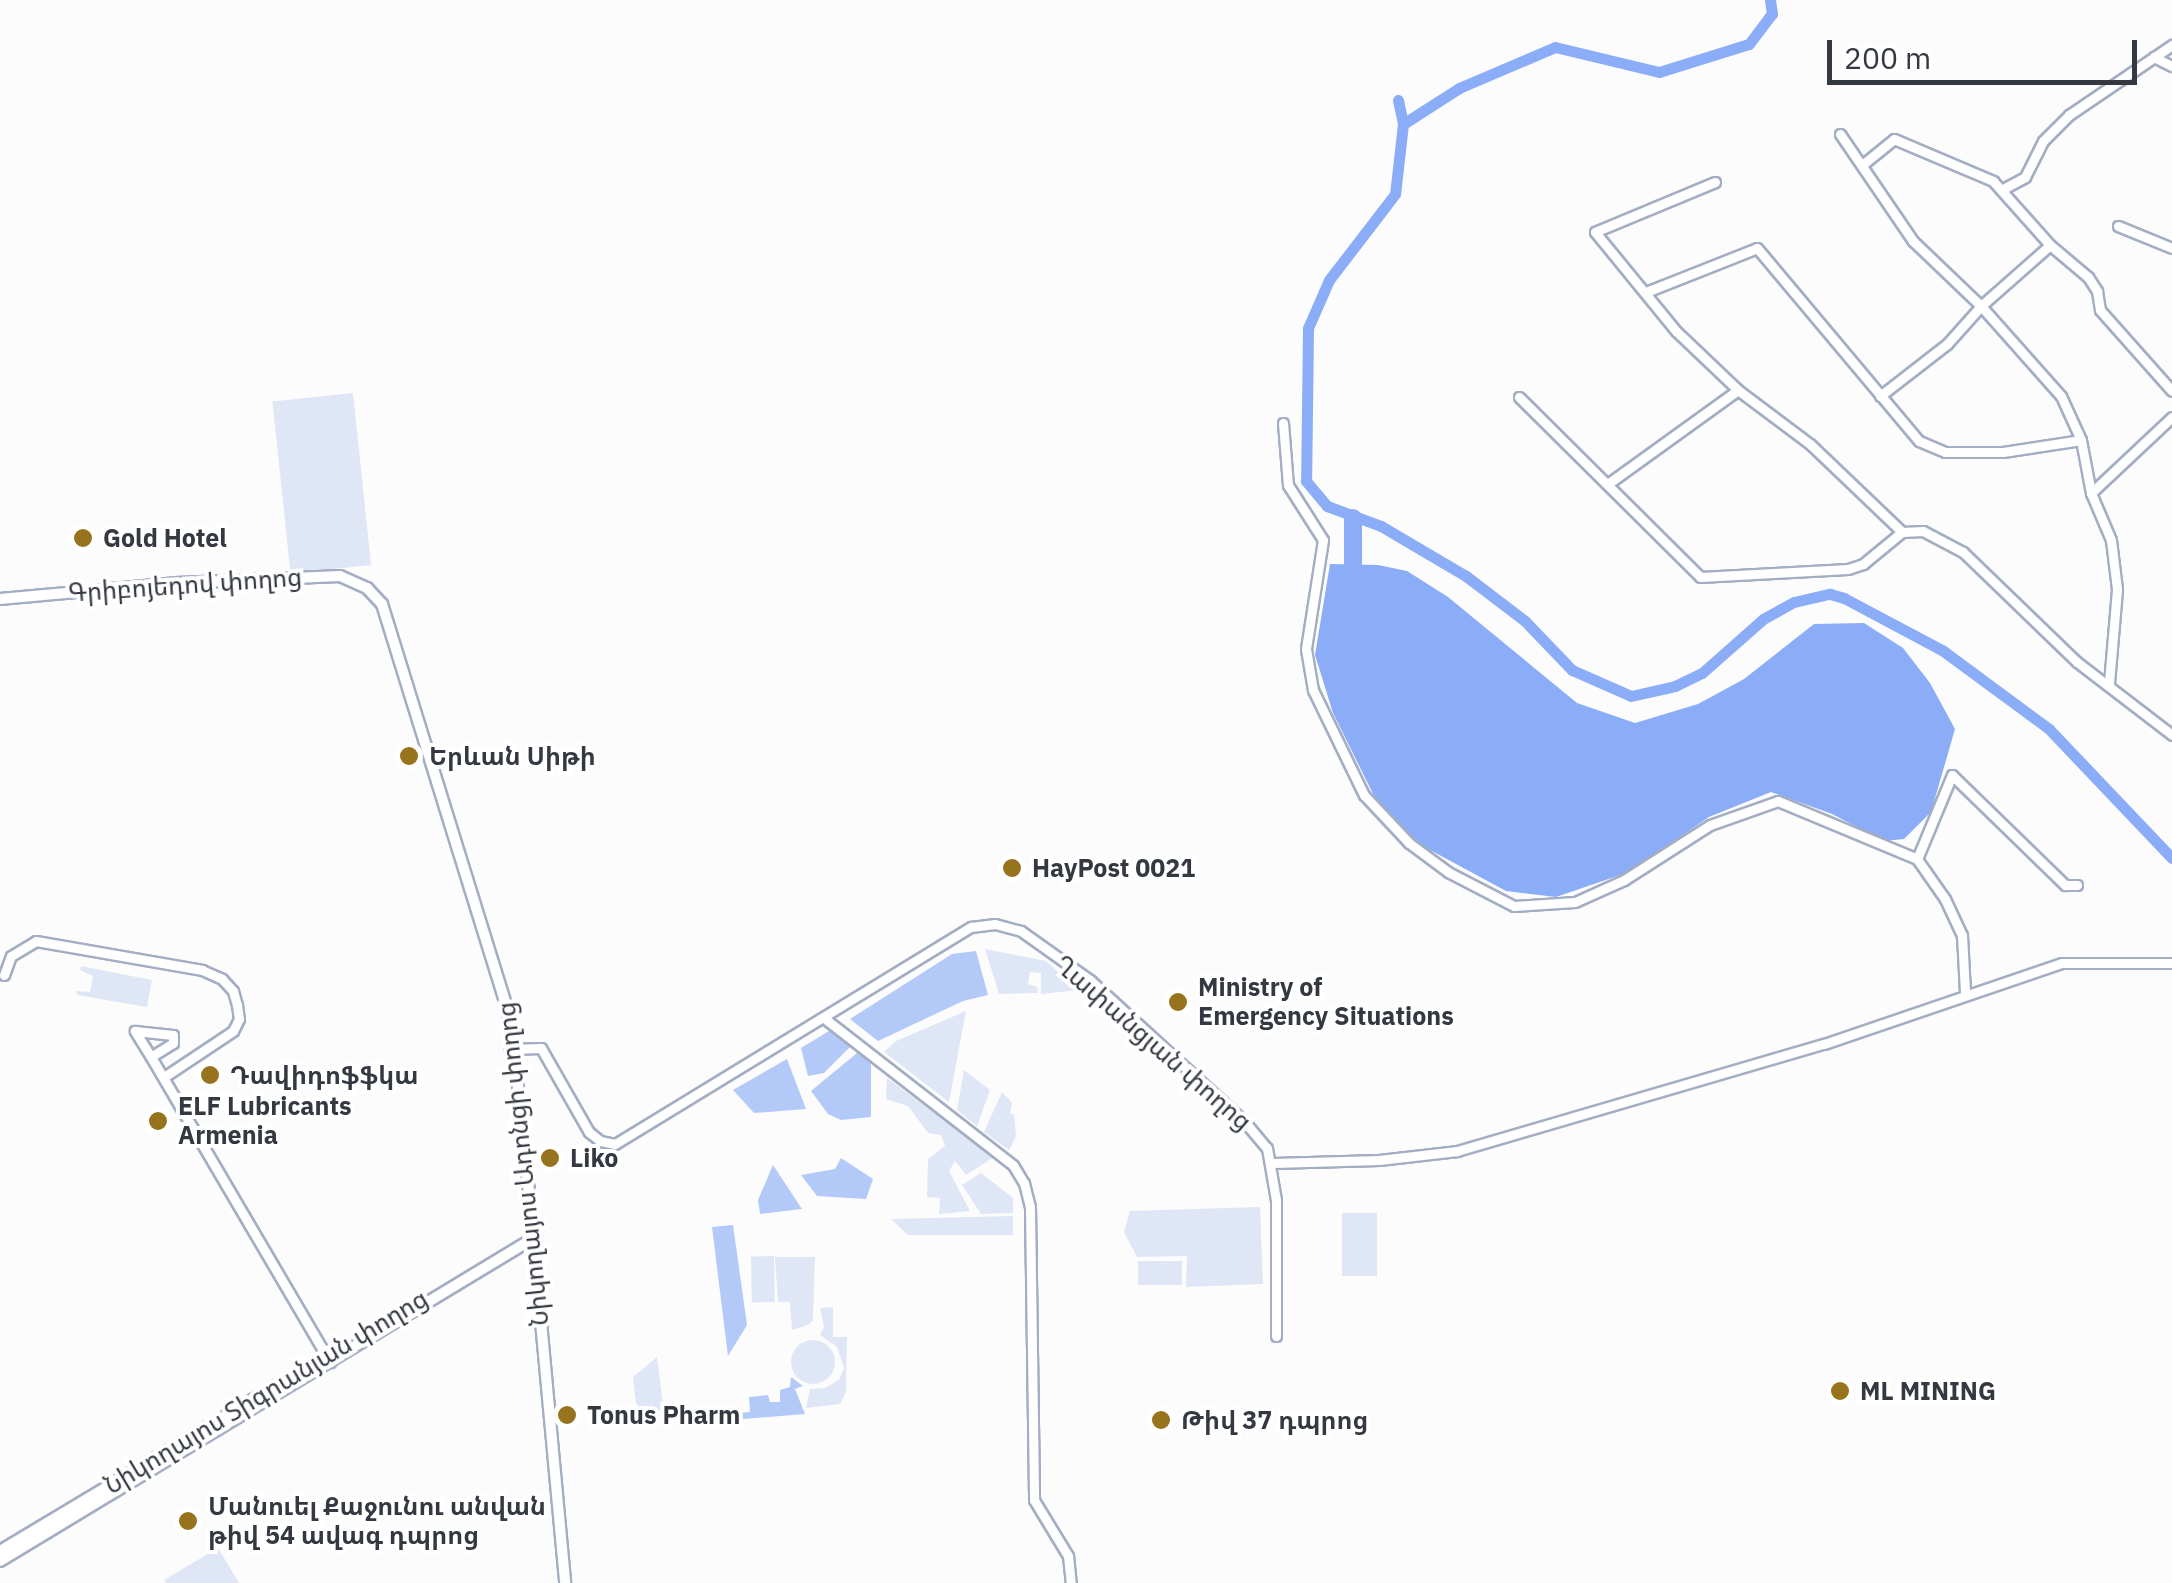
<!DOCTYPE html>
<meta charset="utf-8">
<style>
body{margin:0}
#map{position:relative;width:2172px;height:1583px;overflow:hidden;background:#fcfcfc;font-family:"IBM Plex Sans","Noto Sans Armenian",sans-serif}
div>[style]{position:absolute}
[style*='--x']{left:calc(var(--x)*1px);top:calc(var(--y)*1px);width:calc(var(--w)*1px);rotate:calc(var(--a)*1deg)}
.green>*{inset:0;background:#dfe6f5;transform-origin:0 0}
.round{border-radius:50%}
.forest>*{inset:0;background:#b3c9f7}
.water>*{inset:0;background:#8badf8}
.canal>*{height:11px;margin:-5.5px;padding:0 5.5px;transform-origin:5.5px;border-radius:5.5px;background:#8badf8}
.river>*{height:18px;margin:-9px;padding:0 9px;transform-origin:9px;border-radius:9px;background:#8badf8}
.roads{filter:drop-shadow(2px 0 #a4aec3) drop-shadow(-2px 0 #a4aec3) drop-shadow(0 2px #a4aec3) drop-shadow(0 -2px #a4aec3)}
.minor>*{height:9px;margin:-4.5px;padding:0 4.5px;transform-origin:4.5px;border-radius:4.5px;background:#fff}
.tertiary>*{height:10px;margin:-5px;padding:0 5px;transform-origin:5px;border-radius:5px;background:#fff}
.dots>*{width:28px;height:28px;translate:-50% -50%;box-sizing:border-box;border:5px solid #fff;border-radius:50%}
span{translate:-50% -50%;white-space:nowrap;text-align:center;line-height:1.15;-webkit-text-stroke:8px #fff;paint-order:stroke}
.poi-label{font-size:25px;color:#343841;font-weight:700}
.left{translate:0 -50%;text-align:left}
.street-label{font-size:25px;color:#343841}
.scale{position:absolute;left:1827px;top:40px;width:310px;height:45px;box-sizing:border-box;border:5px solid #343841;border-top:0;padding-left:12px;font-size:30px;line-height:35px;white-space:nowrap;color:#343841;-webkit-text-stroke:8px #fff;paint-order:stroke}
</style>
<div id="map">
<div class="green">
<i style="left:353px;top:393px;width:173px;height:81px;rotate:84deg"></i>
<i style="clip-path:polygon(985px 949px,1046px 961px,1078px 990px,1041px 994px,1041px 973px,1030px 972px,1028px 984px,1037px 987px,1038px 993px,999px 994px)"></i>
<i style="clip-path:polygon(81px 966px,152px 980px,147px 1007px,77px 995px,76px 991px,90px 992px,93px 976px,80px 970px)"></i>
<i style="clip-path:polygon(966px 1011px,949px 1102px,884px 1052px,896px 1041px)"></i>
<i style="clip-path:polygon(964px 1070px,990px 1090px,977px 1126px,957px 1110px)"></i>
<i style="clip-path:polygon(887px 1078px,994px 1157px,966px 1175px,955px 1161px,949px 1171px,970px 1211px,939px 1214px,940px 1198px,927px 1197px,928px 1159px,945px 1146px,941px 1135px,928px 1133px,908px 1106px,886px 1099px)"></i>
<i style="clip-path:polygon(1002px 1092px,1012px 1103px,1010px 1114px,1014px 1114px,1016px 1136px,1009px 1150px,984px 1132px)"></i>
<i style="clip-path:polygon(981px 1173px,1013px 1198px,1013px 1213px,981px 1214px,962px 1185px)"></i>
<i style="clip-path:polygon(1260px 1207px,1263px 1284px,1186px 1287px,1187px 1256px,1137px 1257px,1124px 1232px,1130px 1211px)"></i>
<i style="left:1342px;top:1213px;width:35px;height:63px"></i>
<i style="clip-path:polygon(1013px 1216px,1013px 1235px,908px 1235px,891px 1219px)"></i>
<i style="left:774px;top:1256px;width:46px;height:23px;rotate:89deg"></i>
<i style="clip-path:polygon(775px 1257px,815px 1257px,813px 1320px,808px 1325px,792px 1330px,790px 1302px,778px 1302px)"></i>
<i style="left:1138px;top:1261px;width:44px;height:24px"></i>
<i style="clip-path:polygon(833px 1307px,833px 1337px,847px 1337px,846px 1392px,840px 1404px,806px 1408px,810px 1389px,825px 1388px,839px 1380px,844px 1368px,837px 1347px,820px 1335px,824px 1327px,820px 1308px)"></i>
<i class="round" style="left:791px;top:1340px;width:44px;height:44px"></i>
<i style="clip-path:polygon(657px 1357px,664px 1413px,643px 1415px,636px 1403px,633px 1377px)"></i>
<i style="clip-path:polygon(218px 1548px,239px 1583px,166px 1583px,164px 1580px)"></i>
</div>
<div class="forest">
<i style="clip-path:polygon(976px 951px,988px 995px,963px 1001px,878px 1041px,850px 1019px,952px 954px)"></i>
<i style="clip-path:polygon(829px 1031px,851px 1046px,824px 1073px,808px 1076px,801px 1048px)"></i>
<i style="clip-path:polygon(857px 1053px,871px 1058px,871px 1117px,841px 1120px,828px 1114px,811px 1091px)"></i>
<i style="clip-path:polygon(787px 1059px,806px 1109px,754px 1113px,733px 1090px)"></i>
<i style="clip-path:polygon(841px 1158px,873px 1179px,866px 1199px,817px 1196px,801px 1175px,835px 1169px)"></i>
<i style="clip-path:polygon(773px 1165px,802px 1209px,760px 1214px,758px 1200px)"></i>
<i style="clip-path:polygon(733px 1225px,747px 1325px,728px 1356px,712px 1227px)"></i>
<i style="clip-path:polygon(791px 1377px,803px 1386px,795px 1389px,805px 1414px,731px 1420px,730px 1414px,750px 1412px,749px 1397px,768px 1395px,770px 1402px,780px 1402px,780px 1390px,790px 1387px)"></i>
</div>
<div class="water">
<i style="clip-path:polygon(1330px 564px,1378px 565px,1407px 571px,1448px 597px,1577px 703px,1635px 723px,1698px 704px,1744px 679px,1814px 624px,1864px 623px,1903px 648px,1930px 683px,1955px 729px,1931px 812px,1904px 839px,1884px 841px,1832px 814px,1771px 792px,1709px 817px,1629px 872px,1556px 897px,1506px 891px,1419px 844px,1382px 812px,1333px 713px,1315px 655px)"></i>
</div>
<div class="canal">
<i style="--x:1398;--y:100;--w:25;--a:78"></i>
<i style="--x:1403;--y:124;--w:70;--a:96.5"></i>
<i style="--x:1395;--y:194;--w:108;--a:127.5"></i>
<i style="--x:1329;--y:280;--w:52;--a:113.6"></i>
<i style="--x:1308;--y:328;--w:153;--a:90.7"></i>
<i style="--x:1306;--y:481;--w:33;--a:50"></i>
<i style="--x:1327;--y:506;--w:58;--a:20.3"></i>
<i style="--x:1381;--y:526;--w:99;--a:30.5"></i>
<i style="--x:1466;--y:576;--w:74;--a:37.3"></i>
<i style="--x:1525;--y:621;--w:68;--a:46.2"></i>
<i style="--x:1572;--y:670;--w:64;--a:23.8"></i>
<i style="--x:1631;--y:696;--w:45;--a:-12.8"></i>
<i style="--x:1675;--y:686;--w:30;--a:-26"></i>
<i style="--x:1702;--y:673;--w:81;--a:-41.5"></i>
<i style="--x:1763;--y:619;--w:35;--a:-29"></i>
<i style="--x:1794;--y:602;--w:37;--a:-13"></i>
<i style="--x:1830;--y:594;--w:15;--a:16"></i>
<i style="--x:1844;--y:598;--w:111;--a:28"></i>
<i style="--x:1942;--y:650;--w:133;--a:36.4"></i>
<i style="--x:2049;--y:729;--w:178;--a:46.4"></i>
<i style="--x:1403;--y:124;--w:67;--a:-32.7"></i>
<i style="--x:1459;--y:88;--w:104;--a:-23.1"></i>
<i style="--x:1555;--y:47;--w:107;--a:13.5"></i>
<i style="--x:1659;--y:72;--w:94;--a:-17.3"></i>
<i style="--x:1749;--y:44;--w:38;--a:-53"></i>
<i style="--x:1772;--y:14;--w:14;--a:-98"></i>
</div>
<div class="river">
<i style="--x:1353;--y:564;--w:46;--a:-90"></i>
</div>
<div class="roads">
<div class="minor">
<i style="--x:2154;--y:57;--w:20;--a:27"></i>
<i style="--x:1840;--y:134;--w:130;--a:55.7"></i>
<i style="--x:1913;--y:241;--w:94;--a:43.7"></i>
<i style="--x:1981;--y:306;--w:120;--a:48.4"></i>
<i style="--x:2061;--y:396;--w:48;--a:65.6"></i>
<i style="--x:2081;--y:440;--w:54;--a:79.3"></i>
<i style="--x:1862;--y:165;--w:41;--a:-39.1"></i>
<i style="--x:1894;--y:139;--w:108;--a:23"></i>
<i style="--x:1993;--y:181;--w:86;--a:48.3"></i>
<i style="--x:2050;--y:245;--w:50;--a:40.1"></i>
<i style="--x:2088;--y:277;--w:17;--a:57"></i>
<i style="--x:2097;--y:291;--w:19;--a:81"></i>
<i style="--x:2100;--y:310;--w:108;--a:48.4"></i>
<i style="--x:1715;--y:182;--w:130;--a:157.4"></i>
<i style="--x:1595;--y:232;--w:128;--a:50.7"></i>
<i style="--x:1676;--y:331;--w:86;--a:43.6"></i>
<i style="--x:1738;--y:390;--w:90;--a:36.9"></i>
<i style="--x:1810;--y:444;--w:127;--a:43.7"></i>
<i style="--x:2001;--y:190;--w:27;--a:-28"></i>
<i style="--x:2025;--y:177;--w:40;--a:-63.4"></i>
<i style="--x:2043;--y:141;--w:37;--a:-45"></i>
<i style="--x:2069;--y:115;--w:125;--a:-34.2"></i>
<i style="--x:2118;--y:226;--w:58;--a:22.2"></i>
<i style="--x:1646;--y:292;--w:119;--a:-21.6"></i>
<i style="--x:1757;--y:248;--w:252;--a:50"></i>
<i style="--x:1919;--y:441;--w:28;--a:23"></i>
<i style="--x:1945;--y:452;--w:58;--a:0"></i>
<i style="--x:2003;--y:452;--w:79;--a:-8.7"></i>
<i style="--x:1880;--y:396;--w:85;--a:-37.8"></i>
<i style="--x:1947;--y:344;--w:51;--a:-48.2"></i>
<i style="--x:1981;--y:306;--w:92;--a:-41.5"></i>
<i style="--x:1519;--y:397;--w:255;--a:44.8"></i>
<i style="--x:1700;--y:577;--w:148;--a:-3.1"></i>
<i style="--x:1848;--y:569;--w:16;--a:-18"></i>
<i style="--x:1863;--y:564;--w:50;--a:-39.4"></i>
<i style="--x:1902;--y:532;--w:21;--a:-3"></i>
<i style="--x:1923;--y:531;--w:45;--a:27.7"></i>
<i style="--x:1963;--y:552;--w:158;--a:44"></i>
<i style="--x:2077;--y:662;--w:120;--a:37.5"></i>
<i style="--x:1283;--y:423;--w:62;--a:85.4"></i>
<i style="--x:1288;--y:485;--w:65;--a:57.5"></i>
<i style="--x:1323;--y:540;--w:110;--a:98.9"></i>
<i style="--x:1306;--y:649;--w:42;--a:80.3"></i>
<i style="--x:1313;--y:690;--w:117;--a:64.1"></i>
<i style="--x:1364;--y:795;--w:66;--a:46.8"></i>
<i style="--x:1409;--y:843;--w:49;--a:36.6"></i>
<i style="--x:1448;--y:872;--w:74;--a:27.3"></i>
<i style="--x:1514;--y:906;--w:61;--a:-3.8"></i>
<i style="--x:1575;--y:902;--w:54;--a:-24.2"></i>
<i style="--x:1624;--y:880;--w:102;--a:-32.6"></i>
<i style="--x:1710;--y:825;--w:72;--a:-19.4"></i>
<i style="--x:1778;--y:801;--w:151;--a:22.6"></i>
<i style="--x:1917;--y:859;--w:49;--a:55"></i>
<i style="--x:1945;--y:899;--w:40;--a:65"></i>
<i style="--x:1962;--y:935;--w:57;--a:87"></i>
<i style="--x:1609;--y:483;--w:159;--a:-35.8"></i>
<i style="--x:2109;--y:683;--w:94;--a:-85.1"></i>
<i style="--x:2117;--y:589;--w:49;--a:-97"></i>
<i style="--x:2111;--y:540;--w:51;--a:-113.1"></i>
<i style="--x:2091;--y:493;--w:111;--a:-43.2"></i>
<i style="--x:1917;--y:859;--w:91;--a:-67.4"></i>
<i style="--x:1952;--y:775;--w:158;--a:44.2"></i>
<i style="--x:2065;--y:885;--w:12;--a:0"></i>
<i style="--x:4;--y:975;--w:20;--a:-70"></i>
<i style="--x:11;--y:956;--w:29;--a:-31"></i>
<i style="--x:36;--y:941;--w:169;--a:9.9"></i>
<i style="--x:202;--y:970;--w:22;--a:24"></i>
<i style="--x:222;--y:979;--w:16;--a:47"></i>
<i style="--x:233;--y:991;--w:15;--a:74"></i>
<i style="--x:237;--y:1005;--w:14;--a:82"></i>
<i style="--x:239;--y:1019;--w:13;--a:117"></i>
<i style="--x:233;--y:1031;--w:83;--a:146.3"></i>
<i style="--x:824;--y:1018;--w:239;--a:37.9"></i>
<i style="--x:1013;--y:1165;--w:21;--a:59"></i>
<i style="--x:1024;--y:1183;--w:25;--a:76"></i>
<i style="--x:1030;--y:1207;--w:293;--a:89.2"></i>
<i style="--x:1034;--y:1500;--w:66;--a:58.7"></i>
<i style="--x:1068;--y:1556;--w:27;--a:84"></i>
<i style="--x:509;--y:1049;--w:32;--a:-2"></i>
<i style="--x:541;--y:1048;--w:97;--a:60.3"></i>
<i style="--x:589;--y:1132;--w:14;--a:39"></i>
<i style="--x:600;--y:1141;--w:15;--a:11"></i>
<i style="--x:615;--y:1144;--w:417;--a:-31.4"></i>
<i style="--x:971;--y:927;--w:24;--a:-7"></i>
<i style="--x:995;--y:924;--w:27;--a:15"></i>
<i style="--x:1021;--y:931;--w:85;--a:35.4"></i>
<i style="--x:1090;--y:980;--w:209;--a:42.5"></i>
<i style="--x:1244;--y:1121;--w:35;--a:50"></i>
<i style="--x:1267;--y:1148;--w:53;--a:80.2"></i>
<i style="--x:1276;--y:1200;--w:136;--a:90"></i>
<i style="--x:151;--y:1057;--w:31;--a:-122"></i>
<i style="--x:135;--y:1031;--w:38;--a:6"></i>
<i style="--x:173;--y:1035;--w:8;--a:90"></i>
<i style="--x:173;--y:1043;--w:26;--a:148"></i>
<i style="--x:151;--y:1057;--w:354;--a:59.6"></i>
<i style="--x:1273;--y:1163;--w:106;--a:-1.6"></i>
<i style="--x:1379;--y:1160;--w:79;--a:-6.6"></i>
<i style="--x:1457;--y:1151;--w:382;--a:-16.3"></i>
<i style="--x:1824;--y:1044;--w:251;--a:-18.8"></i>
<i style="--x:2062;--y:963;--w:110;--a:0"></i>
</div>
<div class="tertiary">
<i style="--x:0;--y:599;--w:178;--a:-5.2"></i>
<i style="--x:177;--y:583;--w:163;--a:-2.5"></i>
<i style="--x:340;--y:576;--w:30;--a:24"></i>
<i style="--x:367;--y:588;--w:22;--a:47"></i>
<i style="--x:382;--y:604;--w:426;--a:72.8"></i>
<i style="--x:508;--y:1011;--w:107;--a:82.5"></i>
<i style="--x:522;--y:1117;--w:468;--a:84.7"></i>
<i style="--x:0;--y:1551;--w:374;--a:-30.9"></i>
<i style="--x:0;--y:1561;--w:622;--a:-31.18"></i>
</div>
</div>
<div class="dots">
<i style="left:83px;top:538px;background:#96731c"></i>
<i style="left:409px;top:756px;background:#96731c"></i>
<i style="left:1012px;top:868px;background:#96731c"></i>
<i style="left:1178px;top:1002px;background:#96731c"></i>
<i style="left:210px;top:1075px;background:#96731c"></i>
<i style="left:158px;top:1121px;background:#96731c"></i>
<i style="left:550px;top:1158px;background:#96731c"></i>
<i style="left:1840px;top:1391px;background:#96731c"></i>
<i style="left:567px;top:1415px;background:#96731c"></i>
<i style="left:1161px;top:1420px;background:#96731c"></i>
<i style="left:188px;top:1521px;background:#96731c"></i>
</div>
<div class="poi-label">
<span class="left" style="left:103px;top:538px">Gold Hotel</span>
<span class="left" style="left:429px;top:756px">Երևան Սիթի</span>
<span class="left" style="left:1032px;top:868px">HayPost 0021</span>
<span class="left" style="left:1198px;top:1002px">Ministry of<br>Emergency Situations</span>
<span class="left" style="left:230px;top:1075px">Դավիդոֆֆկա</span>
<span class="left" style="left:178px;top:1121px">ELF Lubricants<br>Armenia</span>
<span class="left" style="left:570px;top:1158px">Liko</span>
<span class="left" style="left:1860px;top:1391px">ML MINING</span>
<span class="left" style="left:587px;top:1415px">Tonus Pharm</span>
<span class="left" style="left:1181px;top:1420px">Թիվ 37 դպրոց</span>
<span class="left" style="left:208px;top:1521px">Մանուել Քաջունու անվան<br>թիվ 54 ավագ դպրոց</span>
</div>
<div class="street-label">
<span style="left:185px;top:585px;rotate:-4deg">Գրիբոյեդով փողոց</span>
<span style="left:1153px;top:1043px;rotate:41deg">Ղափանցյան փողոց</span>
<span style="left:523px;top:1164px;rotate:-96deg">Նիկողայոս Ադոնցի փողոց</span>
<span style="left:266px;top:1392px;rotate:-31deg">Նիկողայոս Տիգրանյան փողոց</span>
</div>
<div class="scale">200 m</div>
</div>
